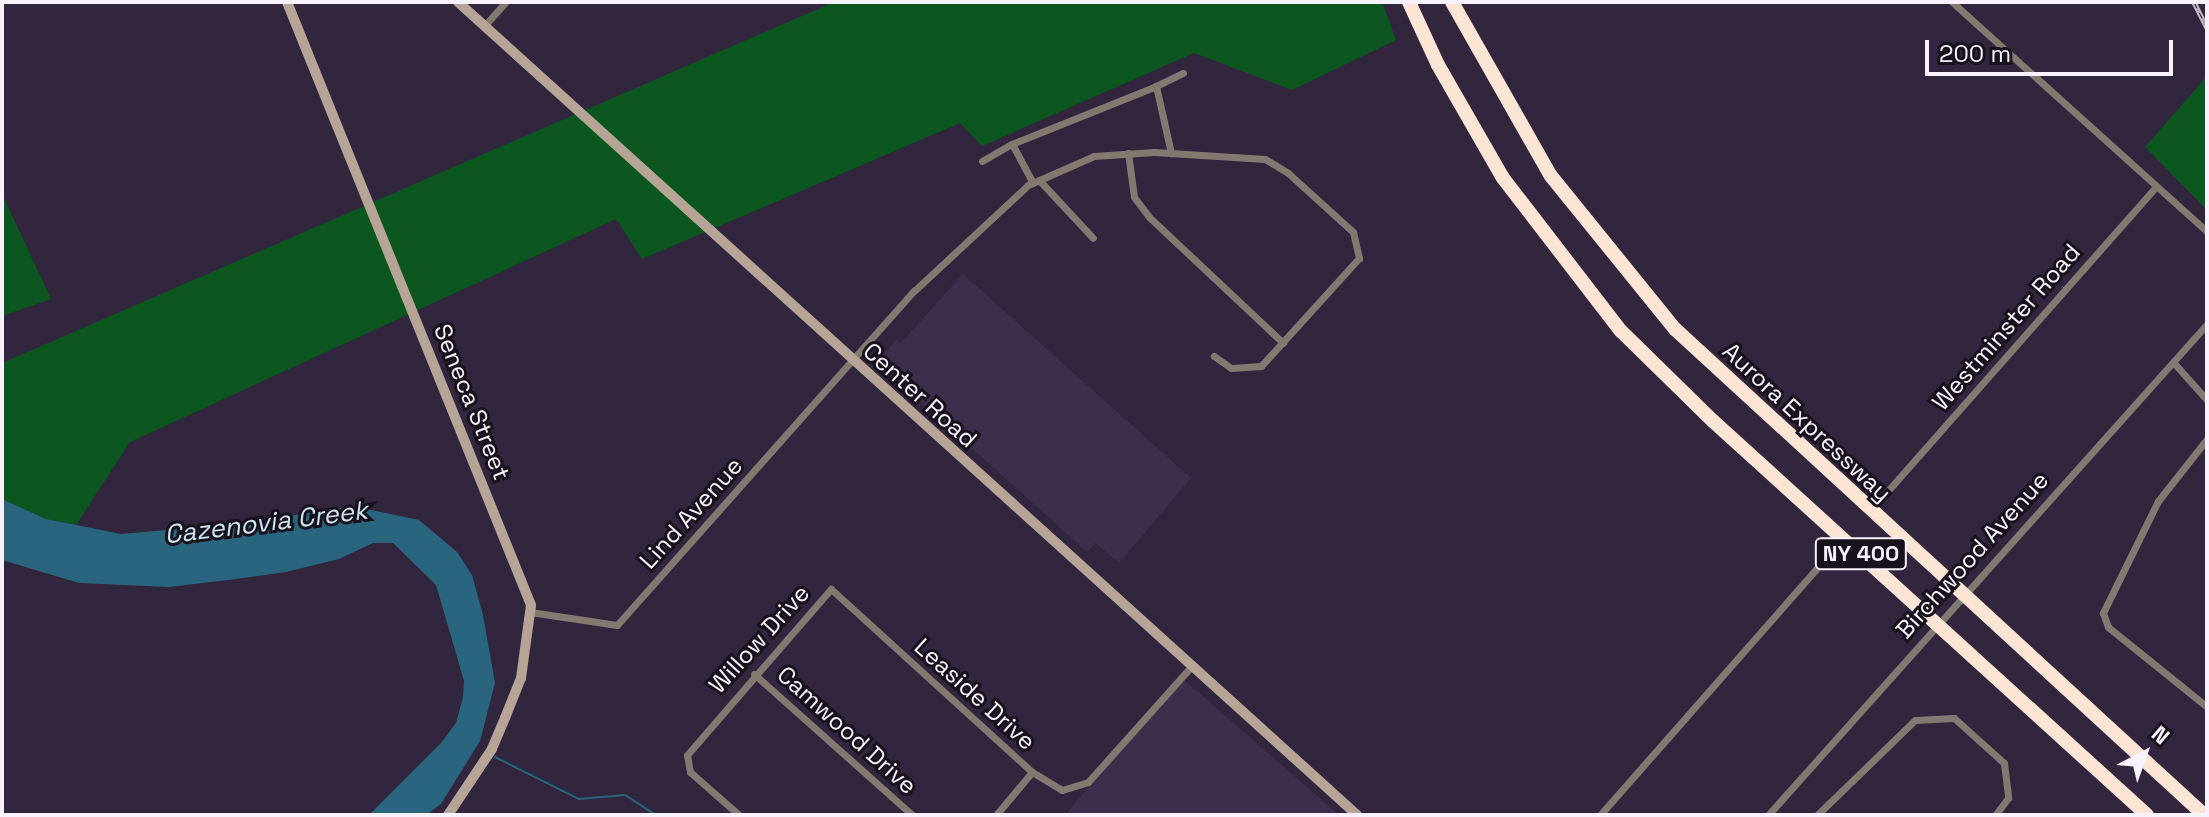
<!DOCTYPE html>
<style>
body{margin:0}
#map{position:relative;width:2209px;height:817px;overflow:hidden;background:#31263d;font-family:"Space Grotesk",sans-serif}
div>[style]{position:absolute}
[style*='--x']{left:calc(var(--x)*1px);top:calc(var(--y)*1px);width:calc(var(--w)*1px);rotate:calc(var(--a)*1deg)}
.built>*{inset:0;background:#3c2f4b}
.green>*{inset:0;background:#0b571f}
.water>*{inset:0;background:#29657e}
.stream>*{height:2px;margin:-1px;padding:0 1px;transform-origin:1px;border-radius:1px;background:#29657e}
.street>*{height:7px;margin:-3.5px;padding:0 3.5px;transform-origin:3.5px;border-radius:3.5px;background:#847970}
.secondary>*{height:10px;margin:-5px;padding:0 5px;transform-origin:5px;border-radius:5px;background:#b6a496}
.highway>*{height:14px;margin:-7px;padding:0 7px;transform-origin:7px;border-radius:7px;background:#fce5d4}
.rail>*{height:5px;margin-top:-2.5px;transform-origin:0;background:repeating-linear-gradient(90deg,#17121c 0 6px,#c2bbca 0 12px);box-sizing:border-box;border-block:2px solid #c2bbca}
span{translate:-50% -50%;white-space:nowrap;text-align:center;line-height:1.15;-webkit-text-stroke:6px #17121c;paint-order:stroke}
.shield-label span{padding:2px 6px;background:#17121c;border:2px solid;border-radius:6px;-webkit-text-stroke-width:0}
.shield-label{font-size:22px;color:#f7f2fe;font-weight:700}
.street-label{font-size:24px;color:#f7f2fe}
.water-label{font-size:26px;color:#cce5f0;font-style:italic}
.frame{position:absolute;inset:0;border:4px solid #f7f2fe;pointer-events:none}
.north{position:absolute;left:2105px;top:713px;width:80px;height:80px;-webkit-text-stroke:6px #17121c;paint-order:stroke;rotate:41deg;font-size:22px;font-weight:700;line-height:32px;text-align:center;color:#f7f2fe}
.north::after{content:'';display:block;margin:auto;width:28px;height:36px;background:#f7f2fe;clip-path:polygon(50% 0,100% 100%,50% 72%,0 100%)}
.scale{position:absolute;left:1925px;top:40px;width:248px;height:36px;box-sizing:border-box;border:4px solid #f7f2fe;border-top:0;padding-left:10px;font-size:24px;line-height:28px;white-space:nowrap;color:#f7f2fe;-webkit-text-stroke:6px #17121c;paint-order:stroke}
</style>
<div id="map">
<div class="built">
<i style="clip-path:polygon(963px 274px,1191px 478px,1119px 563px,1095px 543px,1087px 552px,902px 385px,906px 379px,882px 356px,896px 340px,901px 343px)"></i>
<i style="clip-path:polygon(1182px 678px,1339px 815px,1065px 815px)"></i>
</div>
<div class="green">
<i style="clip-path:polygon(834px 2px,1382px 2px,1396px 40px,1292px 90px,1194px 53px,982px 146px,960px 123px,642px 259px,616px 219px,130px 442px,76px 525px,46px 519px,2px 499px,2px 363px)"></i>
<i style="clip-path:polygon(2207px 76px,2207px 210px,2145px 147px)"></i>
<i style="clip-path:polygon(2px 194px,51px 299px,2px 316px)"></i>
</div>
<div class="water">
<i style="clip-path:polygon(2px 499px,46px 519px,121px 534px,247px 523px,352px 506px,419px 520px,457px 552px,472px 575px,483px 615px,495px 683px,480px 741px,441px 804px,426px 815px,369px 815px,441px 743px,456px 723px,463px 697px,464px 681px,436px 585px,393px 543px,373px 543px,339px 559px,286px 572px,228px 580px,169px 587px,79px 583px,2px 560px)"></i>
</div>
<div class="stream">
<i style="--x:495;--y:757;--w:94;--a:26.6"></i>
<i style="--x:579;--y:799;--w:46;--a:-5"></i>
<i style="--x:625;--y:795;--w:37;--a:33"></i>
</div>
<div class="street">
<i style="--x:1952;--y:2;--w:343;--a:42"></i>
<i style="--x:485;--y:25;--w:31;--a:-48"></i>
<i style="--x:1156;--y:86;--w:30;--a:-26"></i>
<i style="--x:1128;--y:153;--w:44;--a:82.2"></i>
<i style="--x:1134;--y:197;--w:25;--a:53"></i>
<i style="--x:1149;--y:217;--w:184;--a:43.2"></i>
<i style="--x:982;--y:161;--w:34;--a:-30"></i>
<i style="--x:1039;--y:180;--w:79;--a:47"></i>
<i style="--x:1033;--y:183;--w:44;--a:-118.3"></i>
<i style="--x:1012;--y:144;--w:155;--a:-21.9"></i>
<i style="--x:1156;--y:86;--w:69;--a:77.4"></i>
<i style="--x:2173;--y:362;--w:51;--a:48.2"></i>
<i style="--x:2207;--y:439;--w:79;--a:128.3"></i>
<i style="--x:2158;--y:501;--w:125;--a:116.2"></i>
<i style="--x:2103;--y:613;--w:15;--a:70"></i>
<i style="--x:2108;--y:627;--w:127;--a:38.9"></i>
<i style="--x:1885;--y:494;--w:409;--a:-48.6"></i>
<i style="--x:530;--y:612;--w:88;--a:8.5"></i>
<i style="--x:617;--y:625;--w:447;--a:-48.4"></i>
<i style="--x:914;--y:291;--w:156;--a:-42.9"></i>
<i style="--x:1028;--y:185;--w:72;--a:-23.7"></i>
<i style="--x:1094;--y:156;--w:60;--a:-3.8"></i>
<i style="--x:1154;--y:152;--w:111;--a:3.6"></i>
<i style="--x:1265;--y:159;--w:27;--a:31"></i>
<i style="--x:1288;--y:173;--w:88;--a:42.2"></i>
<i style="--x:1353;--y:232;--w:27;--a:77"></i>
<i style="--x:1359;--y:258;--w:146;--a:132.2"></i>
<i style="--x:1261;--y:366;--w:30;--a:176"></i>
<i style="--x:1231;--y:368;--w:21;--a:-145"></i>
<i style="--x:754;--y:674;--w:212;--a:41.7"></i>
<i style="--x:739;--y:815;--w:65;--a:-138.7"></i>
<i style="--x:690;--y:772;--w:17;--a:-100"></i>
<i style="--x:687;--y:755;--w:220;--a:-49.1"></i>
<i style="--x:831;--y:589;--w:272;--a:42.3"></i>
<i style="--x:1032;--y:772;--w:35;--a:31"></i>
<i style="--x:1062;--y:790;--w:27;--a:-17"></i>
<i style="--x:1088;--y:782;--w:154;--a:-48.2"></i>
<i style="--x:996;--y:815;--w:56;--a:-50.1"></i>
<i style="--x:1600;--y:815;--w:332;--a:-48.7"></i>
<i style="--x:1768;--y:815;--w:659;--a:-48.2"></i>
<i style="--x:1817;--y:815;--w:136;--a:-44.1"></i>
<i style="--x:1915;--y:720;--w:39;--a:-3"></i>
<i style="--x:1954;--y:718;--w:67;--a:42"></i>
<i style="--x:2004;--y:763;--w:35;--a:83"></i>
<i style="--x:2008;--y:798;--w:21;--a:127"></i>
</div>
<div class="secondary">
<i style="--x:287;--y:2;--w:650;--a:67.97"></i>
<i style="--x:531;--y:605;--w:74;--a:97.8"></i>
<i style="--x:521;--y:678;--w:43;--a:111.8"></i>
<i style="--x:505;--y:718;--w:34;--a:113"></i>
<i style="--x:492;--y:749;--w:79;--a:123.7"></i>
<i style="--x:458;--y:2;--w:1212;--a:42.12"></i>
</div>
<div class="highway">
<i style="--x:1409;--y:2;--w:69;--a:65.3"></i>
<i style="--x:1438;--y:65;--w:130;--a:60.1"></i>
<i style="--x:1503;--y:178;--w:193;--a:52.4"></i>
<i style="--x:1621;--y:331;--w:129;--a:44.4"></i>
<i style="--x:1713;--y:421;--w:586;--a:42.23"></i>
<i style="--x:1452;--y:2;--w:200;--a:60.4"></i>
<i style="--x:1551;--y:176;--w:197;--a:51"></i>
<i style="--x:1675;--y:329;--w:718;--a:42.57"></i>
</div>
<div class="rail">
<i style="--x:2194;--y:2;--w:29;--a:63"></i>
</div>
<div class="shield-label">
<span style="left:1861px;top:554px">NY 400</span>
</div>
<div class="street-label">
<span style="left:2006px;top:327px;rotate:-49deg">Westminster Road</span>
<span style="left:920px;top:395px;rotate:42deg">Center Road</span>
<span style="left:472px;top:402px;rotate:68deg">Seneca Street</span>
<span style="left:1807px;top:422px;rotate:43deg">Aurora Expressway</span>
<span style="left:691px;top:513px;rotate:-48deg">Lind Avenue</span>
<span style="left:1972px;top:555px;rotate:-48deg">Birchwood Avenue</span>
<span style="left:759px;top:639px;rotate:-48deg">Willow Drive</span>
<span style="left:975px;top:694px;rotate:42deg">Leaside Drive</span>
<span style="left:847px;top:730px;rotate:42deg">Camwood Drive</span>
</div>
<div class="water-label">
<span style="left:266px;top:523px;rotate:-7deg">Cazenovia Creek</span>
</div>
<div class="frame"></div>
<div class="north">N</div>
<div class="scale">200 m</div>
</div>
